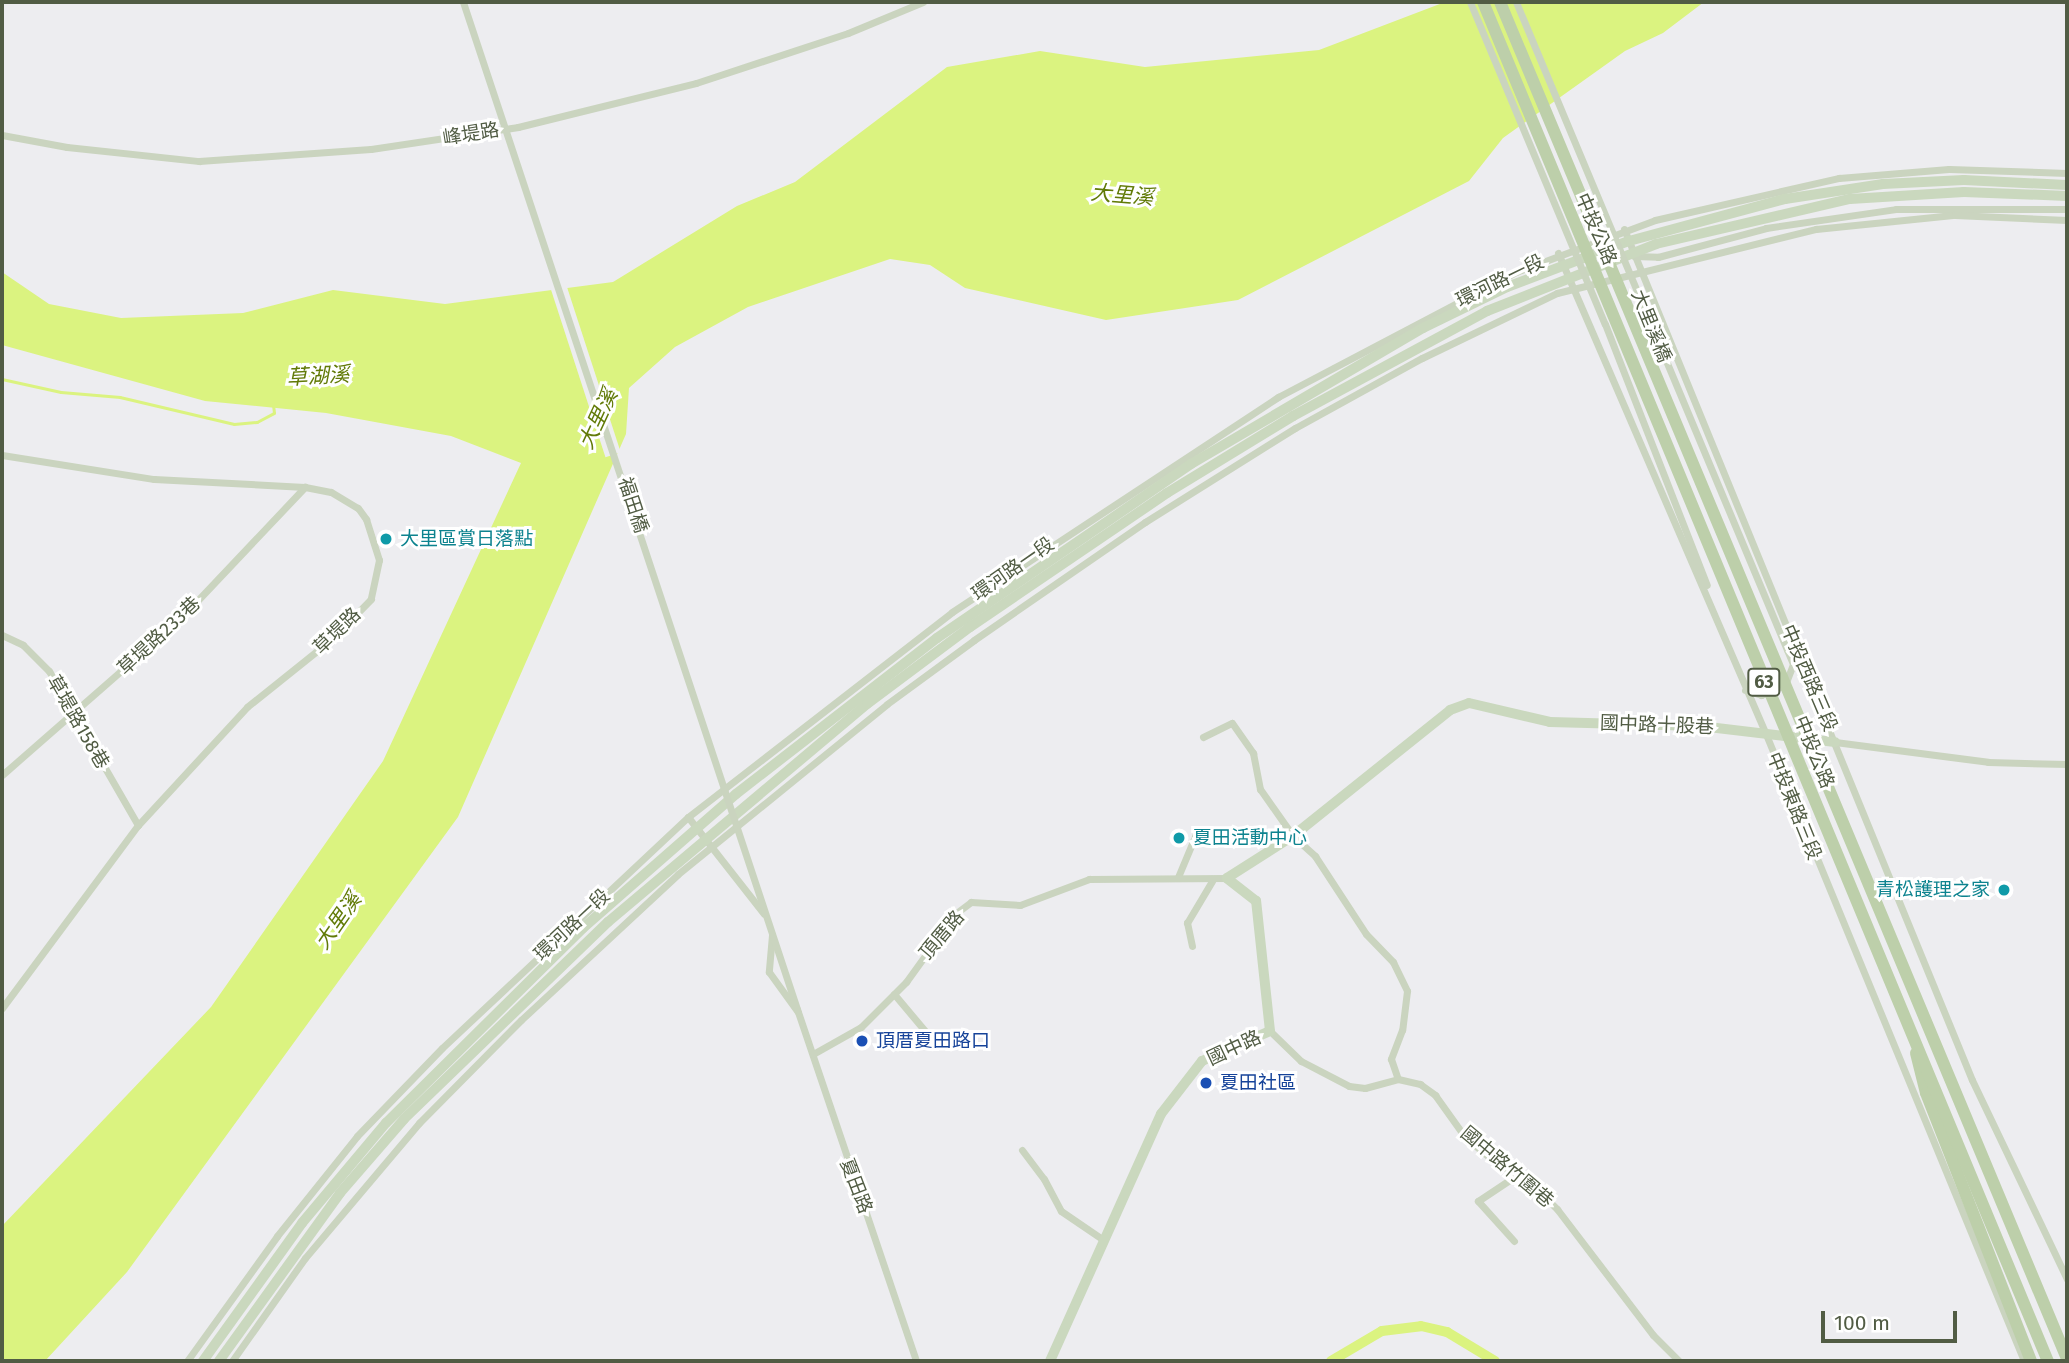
<!DOCTYPE html>
<meta charset="utf-8">
<style>
body{margin:0}
#map{position:relative;width:2069px;height:1363px;overflow:hidden;background:#ededf0;font-family:"Fira Sans","Noto Sans TC",sans-serif}
div>[style]{position:absolute}
[style*='--x']{left:calc(var(--x)*1px);top:calc(var(--y)*1px);width:calc(var(--w)*1px);rotate:calc(var(--a)*1deg)}
.water>*{inset:0;background:#dbf380}
.pier>*{inset:0;background:#ededf0;transform-origin:0 0}
.stream>*{height:2.5px;margin:-1.25px;padding:0 1.25px;transform-origin:1.25px;border-radius:1.25px;background:#dbf380}
.canal>*{height:10px;margin:-5px;padding:0 5px;transform-origin:5px;border-radius:5px;background:#dbf380}
.street>*{height:7px;margin:-3.5px;padding:0 3.5px;transform-origin:3.5px;border-radius:3.5px;background:#cad4bf}
.secondary>*{height:10px;margin:-5px;padding:0 5px;transform-origin:5px;border-radius:5px;background:#cad8be}
.primary>*{height:12px;margin:-6px;padding:0 6px;transform-origin:6px;border-radius:6px;background:#bdcfaa}
.street-bridge>*{height:7px;margin:-3.5px;padding:0 3.5px;transform-origin:3.5px;border-radius:3.5px;background:#cad4bf}
.primary-bridge>*{height:12px;margin:-6px;padding:0 6px;transform-origin:6px;border-radius:6px;background:#bdcfaa}
.dots>*{width:19px;height:19px;translate:-50% -50%;box-sizing:border-box;border:4px solid #fff;border-radius:50%}
span{translate:-50% -50%;white-space:nowrap;text-align:center;line-height:1.15;-webkit-text-stroke:6px #fff;paint-order:stroke}
.shield-label span{padding:2px 5px;background:#fff;border:2px solid;border-radius:5px;-webkit-text-stroke-width:0}
.shield-label{font-size:18px;color:#515c44;font-weight:700}
.street-label{font-size:19px;color:#515c44}
.culture-label{font-size:19px;color:#0d838f}
.left{translate:0 -50%;text-align:left}
.right{translate:-100% -50%;text-align:right}
.transit-label{font-size:19px;color:#164399}
.water-label{font-size:21px;color:#617a07;font-style:italic}
.frame{position:absolute;inset:0;border:4px solid #515c44;pointer-events:none}
.scale{position:absolute;left:1821px;top:1311px;width:136px;height:32px;box-sizing:border-box;border:4px solid #515c44;border-top:0;padding-left:9px;font-size:21px;line-height:24px;white-space:nowrap;color:#515c44;-webkit-text-stroke:5px #fff;paint-order:stroke}
</style>
<div id="map">
<div class="water">
<i style="clip-path:polygon(1445px 2px,1704px 2px,1663px 33px,1625px 51px,1503px 138px,1469px 181px,1238px 300px,1106px 320px,965px 288px,930px 265px,890px 259px,748px 307px,675px 347px,629px 388px,626px 434px,458px 817px,127px 1272px,45px 1361px,2px 1361px,2px 1226px,211px 1007px,383px 761px,521px 463px,451px 436px,326px 413px,205px 401px,2px 345px,2px 272px,49px 304px,121px 318px,243px 313px,333px 290px,445px 304px,613px 282px,737px 206px,795px 182px,947px 67px,1040px 51px,1145px 67px,1319px 50px)"></i>
</div>
<div class="pier">
<i style="left:566px;top:284px;width:177px;height:16px;rotate:72deg"></i>
</div>
<div class="stream">
<i style="--x:2;--y:379;--w:60;--a:12.4"></i>
<i style="--x:61;--y:392;--w:59;--a:4.8"></i>
<i style="--x:120;--y:397;--w:117;--a:13.3"></i>
<i style="--x:234;--y:424;--w:23;--a:-5"></i>
<i style="--x:257;--y:422;--w:19;--a:-28"></i>
<i style="--x:274;--y:413;--w:8;--a:-97"></i>
</div>
<div class="canal">
<i style="--x:1331;--y:1361;--w:59;--a:-30.5"></i>
<i style="--x:1382;--y:1331;--w:39;--a:-7"></i>
<i style="--x:1421;--y:1326;--w:27;--a:13"></i>
<i style="--x:1447;--y:1332;--w:56;--a:31.1"></i>
</div>
<div class="street">
<i style="--x:2;--y:135;--w:66;--a:10.5"></i>
<i style="--x:67;--y:147;--w:133;--a:6.1"></i>
<i style="--x:199;--y:161;--w:172;--a:-4"></i>
<i style="--x:371;--y:149;--w:149;--a:-8.5"></i>
<i style="--x:518;--y:127;--w:183;--a:-13.9"></i>
<i style="--x:696;--y:83;--w:160;--a:-18.2"></i>
<i style="--x:848;--y:33;--w:81;--a:-22.5"></i>
<i style="--x:1624;--y:229;--w:919;--a:67.76"></i>
<i style="--x:1972;--y:1080;--w:221;--a:64.5"></i>
<i style="--x:1558;--y:253;--w:522;--a:66.63"></i>
<i style="--x:1765;--y:732;--w:680;--a:67.62"></i>
<i style="--x:1634;--y:256;--w:24;--a:2"></i>
<i style="--x:1658;--y:257;--w:112;--a:-15"></i>
<i style="--x:1766;--y:228;--w:131;--a:-8.3"></i>
<i style="--x:1896;--y:209;--w:171;--a:0"></i>
<i style="--x:2;--y:455;--w:154;--a:9"></i>
<i style="--x:154;--y:479;--w:151;--a:3"></i>
<i style="--x:305;--y:487;--w:26;--a:11"></i>
<i style="--x:331;--y:492;--w:31;--a:31"></i>
<i style="--x:358;--y:508;--w:14;--a:54"></i>
<i style="--x:366;--y:519;--w:43;--a:72.4"></i>
<i style="--x:379;--y:560;--w:40;--a:102"></i>
<i style="--x:371;--y:599;--w:54;--a:134.3"></i>
<i style="--x:333;--y:638;--w:110;--a:141.3"></i>
<i style="--x:247;--y:707;--w:161;--a:132.7"></i>
<i style="--x:138;--y:825;--w:228;--a:126.6"></i>
<i style="--x:2;--y:635;--w:23;--a:25"></i>
<i style="--x:23;--y:645;--w:37;--a:45"></i>
<i style="--x:49;--y:671;--w:178;--a:60"></i>
<i style="--x:1745;--y:690;--w:17;--a:17"></i>
<i style="--x:1761;--y:695;--w:26;--a:-23"></i>
<i style="--x:1785;--y:685;--w:22;--a:-69"></i>
<i style="--x:1793;--y:664;--w:15;--a:-113"></i>
<i style="--x:1203;--y:737;--w:32;--a:-26"></i>
<i style="--x:1232;--y:723;--w:37;--a:55"></i>
<i style="--x:1253;--y:753;--w:37;--a:79"></i>
<i style="--x:1260;--y:789;--w:57;--a:54.9"></i>
<i style="--x:1293;--y:836;--w:30;--a:42"></i>
<i style="--x:1315;--y:856;--w:93;--a:56.8"></i>
<i style="--x:1366;--y:934;--w:39;--a:46"></i>
<i style="--x:1393;--y:962;--w:32;--a:64"></i>
<i style="--x:1407;--y:991;--w:39;--a:97"></i>
<i style="--x:1402;--y:1030;--w:31;--a:111"></i>
<i style="--x:1391;--y:1059;--w:21;--a:71"></i>
<i style="--x:1398;--y:1079;--w:23;--a:13"></i>
<i style="--x:1420;--y:1084;--w:19;--a:36"></i>
<i style="--x:1435;--y:1095;--w:52;--a:54.5"></i>
<i style="--x:1465;--y:1137;--w:47;--a:39.8"></i>
<i style="--x:1501;--y:1167;--w:20;--a:18"></i>
<i style="--x:1520;--y:1173;--w:52;--a:44.2"></i>
<i style="--x:1557;--y:1209;--w:158;--a:52.7"></i>
<i style="--x:1653;--y:1335;--w:37;--a:45"></i>
<i style="--x:1835;--y:742;--w:154;--a:7.4"></i>
<i style="--x:1988;--y:762;--w:79;--a:1.5"></i>
<i style="--x:2;--y:775;--w:237;--a:-41.2"></i>
<i style="--x:180;--y:619;--w:182;--a:-46.6"></i>
<i style="--x:688;--y:817;--w:123;--a:51.9"></i>
<i style="--x:1178;--y:877;--w:47;--a:-67.3"></i>
<i style="--x:772;--y:935;--w:37;--a:95"></i>
<i style="--x:769;--y:972;--w:49;--a:54.1"></i>
<i style="--x:1192;--y:946;--w:24;--a:-102"></i>
<i style="--x:1187;--y:923;--w:49;--a:-59.2"></i>
<i style="--x:894;--y:994;--w:65;--a:50"></i>
<i style="--x:797;--y:1009;--w:372;--a:71.3"></i>
<i style="--x:1270;--y:1031;--w:43;--a:44.1"></i>
<i style="--x:1301;--y:1061;--w:54;--a:27.5"></i>
<i style="--x:1349;--y:1086;--w:16;--a:7"></i>
<i style="--x:1365;--y:1088;--w:34;--a:-15"></i>
<i style="--x:813;--y:1054;--w:55;--a:-29.4"></i>
<i style="--x:861;--y:1027;--w:64;--a:-45"></i>
<i style="--x:906;--y:982;--w:84;--a:-54.2"></i>
<i style="--x:955;--y:914;--w:20;--a:-37"></i>
<i style="--x:971;--y:902;--w:49;--a:3.5"></i>
<i style="--x:1020;--y:905;--w:74;--a:-20.6"></i>
<i style="--x:1089;--y:879;--w:138;--a:-0.4"></i>
<i style="--x:1022;--y:1150;--w:36;--a:53"></i>
<i style="--x:1044;--y:1179;--w:36;--a:62"></i>
<i style="--x:1061;--y:1211;--w:50;--a:34.3"></i>
<i style="--x:1514;--y:1241;--w:54;--a:-132"></i>
<i style="--x:1478;--y:1201;--w:50;--a:-33.7"></i>
<i style="--x:187;--y:1361;--w:154;--a:-54.2"></i>
<i style="--x:277;--y:1236;--w:128;--a:-51.3"></i>
<i style="--x:357;--y:1136;--w:122;--a:-46"></i>
<i style="--x:442;--y:1048;--w:337;--a:-43.2"></i>
<i style="--x:688;--y:817;--w:334;--a:-37.8"></i>
<i style="--x:952;--y:612;--w:391;--a:-33.4"></i>
<i style="--x:1278;--y:397;--w:269;--a:-27.7"></i>
<i style="--x:1516;--y:272;--w:148;--a:-20.5"></i>
<i style="--x:1655;--y:220;--w:189;--a:-12.9"></i>
<i style="--x:1839;--y:178;--w:110;--a:-4.7"></i>
<i style="--x:1949;--y:169;--w:118;--a:1.9"></i>
<i style="--x:232;--y:1361;--w:126;--a:-54.7"></i>
<i style="--x:305;--y:1258;--w:177;--a:-49.8"></i>
<i style="--x:419;--y:1123;--w:145;--a:-45.3"></i>
<i style="--x:521;--y:1020;--w:214;--a:-42.9"></i>
<i style="--x:678;--y:874;--w:269;--a:-39.1"></i>
<i style="--x:887;--y:704;--w:108;--a:-36.3"></i>
<i style="--x:974;--y:640;--w:208;--a:-34.6"></i>
<i style="--x:1145;--y:522;--w:177;--a:-32.1"></i>
<i style="--x:1295;--y:428;--w:145;--a:-28.9"></i>
<i style="--x:1422;--y:358;--w:150;--a:-25.7"></i>
<i style="--x:1557;--y:293;--w:267;--a:-13.9"></i>
<i style="--x:1816;--y:229;--w:140;--a:-5.8"></i>
<i style="--x:1955;--y:215;--w:112;--a:2.6"></i>
</div>
<div class="secondary">
<i style="--x:203;--y:1361;--w:170;--a:-54.3"></i>
<i style="--x:302;--y:1223;--w:131;--a:-50"></i>
<i style="--x:386;--y:1123;--w:277;--a:-44.7"></i>
<i style="--x:583;--y:928;--w:203;--a:-41.2"></i>
<i style="--x:736;--y:794;--w:254;--a:-37.8"></i>
<i style="--x:937;--y:638;--w:308;--a:-34.4"></i>
<i style="--x:1191;--y:464;--w:269;--a:-30.4"></i>
<i style="--x:1423;--y:328;--w:93;--a:-26"></i>
<i style="--x:1507;--y:287;--w:130;--a:-20.7"></i>
<i style="--x:1629;--y:241;--w:162;--a:-15.1"></i>
<i style="--x:1785;--y:199;--w:99;--a:-8.7"></i>
<i style="--x:1883;--y:184;--w:81;--a:-2.8"></i>
<i style="--x:1964;--y:180;--w:103;--a:2.8"></i>
<i style="--x:219;--y:1361;--w:207;--a:-54.2"></i>
<i style="--x:340;--y:1193;--w:98;--a:-49.1"></i>
<i style="--x:404;--y:1119;--w:284;--a:-44"></i>
<i style="--x:608;--y:922;--w:339;--a:-40.1"></i>
<i style="--x:867;--y:704;--w:129;--a:-36.8"></i>
<i style="--x:970;--y:627;--w:238;--a:-34.2"></i>
<i style="--x:1167;--y:493;--w:148;--a:-31.4"></i>
<i style="--x:1293;--y:416;--w:221;--a:-28.4"></i>
<i style="--x:1487;--y:311;--w:182;--a:-21.6"></i>
<i style="--x:1656;--y:244;--w:199;--a:-13.1"></i>
<i style="--x:1850;--y:199;--w:114;--a:-3.5"></i>
<i style="--x:1964;--y:192;--w:103;--a:2.2"></i>
<i style="--x:1050;--y:1361;--w:271;--a:-65.8"></i>
<i style="--x:1161;--y:1114;--w:67;--a:-52.3"></i>
<i style="--x:1202;--y:1061;--w:74;--a:-23.8"></i>
<i style="--x:1270;--y:1031;--w:131;--a:-96.1"></i>
<i style="--x:1256;--y:901;--w:37;--a:-142"></i>
<i style="--x:1227;--y:878;--w:78;--a:-32.5"></i>
<i style="--x:1293;--y:836;--w:201;--a:-38.7"></i>
<i style="--x:1450;--y:710;--w:20;--a:-20"></i>
<i style="--x:1469;--y:703;--w:83;--a:13.2"></i>
<i style="--x:1550;--y:722;--w:150;--a:1.5"></i>
<i style="--x:1700;--y:726;--w:136;--a:6.8"></i>
</div>
<div class="primary">
<i style="--x:1916;--y:1053;--w:41;--a:76"></i>
<i style="--x:1926;--y:1093;--w:288;--a:68.6"></i>
</div>
<div class="street-bridge">
<i style="--x:463;--y:2;--w:1061;--a:71.65"></i>
<i style="--x:1470;--y:2;--w:349;--a:67.3"></i>
<i style="--x:1605;--y:324;--w:280;--a:68.7"></i>
<i style="--x:1516;--y:2;--w:702;--a:67.3"></i>
</div>
<div class="primary-bridge">
<i style="--x:1483;--y:2;--w:1472;--a:67.43"></i>
<i style="--x:1500;--y:2;--w:1471;--a:67.32"></i>
</div>
<div class="dots">
<i style="left:386px;top:539px;background:#0f9aa8"></i>
<i style="left:1179px;top:838px;background:#0f9aa8"></i>
<i style="left:2004px;top:890px;background:#0f9aa8"></i>
<i style="left:862px;top:1041px;background:#1a4fb4"></i>
<i style="left:1206px;top:1083px;background:#1a4fb4"></i>
</div>
<div class="shield-label">
<span style="left:1764px;top:682px">63</span>
</div>
<div class="street-label">
<span style="left:471px;top:134px;rotate:-9deg">峰堤路</span>
<span style="left:1596px;top:229px;rotate:67deg">中投公路</span>
<span style="left:1500px;top:281px;rotate:-26deg">環河路一段</span>
<span style="left:1651px;top:326px;rotate:68deg">大里溪橋</span>
<span style="left:633px;top:505px;rotate:72deg">福田橋</span>
<span style="left:1013px;top:569px;rotate:-35deg">環河路一段</span>
<span style="left:337px;top:631px;rotate:-44deg">草堤路</span>
<span style="left:159px;top:636px;rotate:-43deg">草堤路233巷</span>
<span style="left:1809px;top:678px;rotate:67deg">中投西路三段</span>
<span style="left:78px;top:722px;rotate:60deg">草堤路158巷</span>
<span style="left:1657px;top:725px;rotate:2deg">國中路十股巷</span>
<span style="left:1814px;top:752px;rotate:68deg">中投公路</span>
<span style="left:1794px;top:806px;rotate:68deg">中投東路三段</span>
<span style="left:572px;top:925px;rotate:-43deg">環河路一段</span>
<span style="left:942px;top:935px;rotate:-50deg">頂厝路</span>
<span style="left:1234px;top:1048px;rotate:-25deg">國中路</span>
<span style="left:1507px;top:1167px;rotate:40deg">國中路竹圍巷</span>
<span style="left:856px;top:1186px;rotate:69deg">夏田路</span>
</div>
<div class="culture-label">
<span class="left" style="left:400px;top:539px">大里區賞日落點</span>
<span class="left" style="left:1193px;top:838px">夏田活動中心</span>
<span class="right" style="left:1990px;top:890px">青松護理之家</span>
</div>
<div class="transit-label">
<span class="left" style="left:876px;top:1041px">頂厝夏田路口</span>
<span class="left" style="left:1220px;top:1083px">夏田社區</span>
</div>
<div class="water-label">
<span style="left:1122px;top:195px;rotate:5deg">大里溪</span>
<span style="left:318px;top:376px;rotate:-3deg">草湖溪</span>
<span style="left:598px;top:419px;rotate:-65deg">大里溪</span>
<span style="left:338px;top:921px;rotate:-55deg">大里溪</span>
</div>
<div class="frame"></div>
<div class="scale">100 m</div>
</div>
